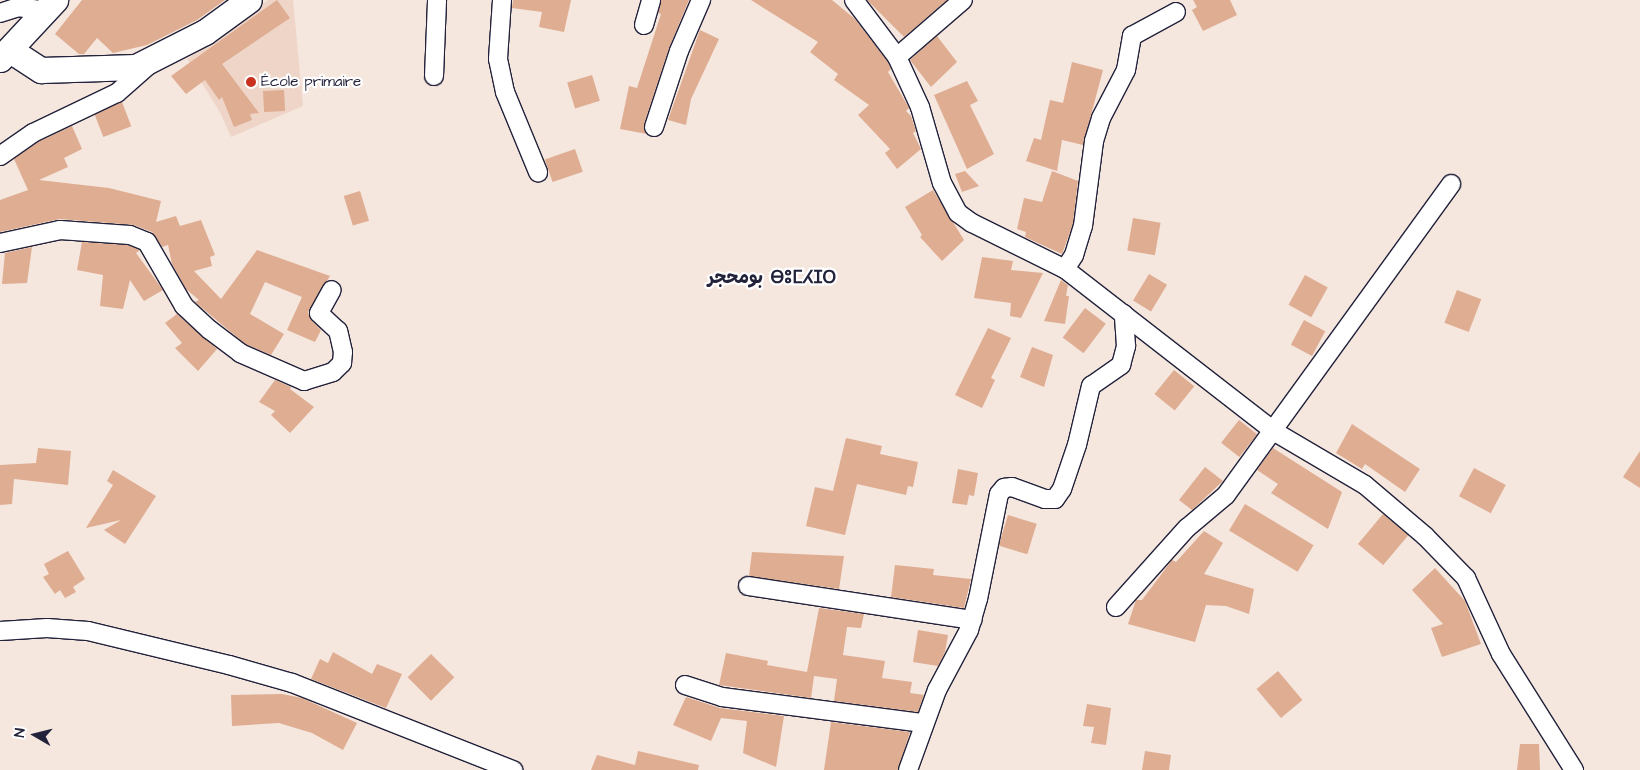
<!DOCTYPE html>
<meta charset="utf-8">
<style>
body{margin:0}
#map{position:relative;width:1640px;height:770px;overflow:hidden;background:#f5e6de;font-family:"Architects Daughter","Playpen Sans Arabic","Noto Sans Tifinagh",sans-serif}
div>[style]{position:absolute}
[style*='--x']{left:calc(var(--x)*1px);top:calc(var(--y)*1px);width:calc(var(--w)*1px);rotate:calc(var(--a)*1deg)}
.built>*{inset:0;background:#eed5c7}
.building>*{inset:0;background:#dfad92;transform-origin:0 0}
.roads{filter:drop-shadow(1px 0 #22223b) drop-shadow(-1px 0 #22223b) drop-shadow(0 1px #22223b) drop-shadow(0 -1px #22223b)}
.street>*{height:18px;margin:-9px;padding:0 9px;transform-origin:9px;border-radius:9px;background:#fff}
.secondary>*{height:25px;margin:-12.5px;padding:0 12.5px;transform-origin:12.5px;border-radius:12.5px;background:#fff}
.dots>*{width:14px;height:14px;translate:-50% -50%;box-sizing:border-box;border:2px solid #fff;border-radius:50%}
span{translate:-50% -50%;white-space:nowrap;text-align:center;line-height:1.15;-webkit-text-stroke:4.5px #fff;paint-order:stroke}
.poi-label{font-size:15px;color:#22223b}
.left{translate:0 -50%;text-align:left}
.quarter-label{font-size:18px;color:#22223b;font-weight:700}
.north{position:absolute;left:10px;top:710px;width:50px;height:50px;-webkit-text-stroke:4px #fff;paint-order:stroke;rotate:278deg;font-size:14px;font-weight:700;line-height:20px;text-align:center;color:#22223b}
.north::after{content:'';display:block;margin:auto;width:18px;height:22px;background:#22223b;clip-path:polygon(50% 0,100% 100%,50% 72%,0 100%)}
</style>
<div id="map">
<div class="built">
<i style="clip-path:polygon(268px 0,293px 0,303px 106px,231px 137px,221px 114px,187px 59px)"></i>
</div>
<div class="building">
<i style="clip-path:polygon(82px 0,225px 0,197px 20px,147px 45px,113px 53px,97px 38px,84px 54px,79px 54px,55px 34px)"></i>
<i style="clip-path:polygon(277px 0,290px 18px,222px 64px,259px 113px,250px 114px,252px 120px,234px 127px,222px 97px,219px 100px,205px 80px,186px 94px,171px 76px)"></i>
<i style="clip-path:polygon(513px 0,571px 0,564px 32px,539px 27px,542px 12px,512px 8px)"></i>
<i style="clip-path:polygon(661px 0,689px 0,669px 48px,644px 124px,647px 134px,620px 129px,629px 86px,637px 88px,661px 14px,658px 13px)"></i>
<i style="clip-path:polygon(751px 0,832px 0,855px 19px,888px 62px,891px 69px,888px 72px,909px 108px,906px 111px,911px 116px,916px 131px,913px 133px,921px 149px,897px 169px,885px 153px,890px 149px,858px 115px,869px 105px,834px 80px,838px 74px,810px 52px,818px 42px)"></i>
<i style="clip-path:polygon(867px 0,947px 0,904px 37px)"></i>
<i style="clip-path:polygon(1193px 0,1230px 0,1237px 15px,1203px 31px,1192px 10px,1197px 7px)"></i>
<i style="clip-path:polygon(700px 30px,719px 39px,691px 99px,686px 125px,668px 120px)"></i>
<i style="clip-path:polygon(937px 36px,957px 62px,931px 87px,910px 60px)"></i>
<i style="clip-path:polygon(1072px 62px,1103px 70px,1083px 145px,1062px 140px,1057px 171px,1026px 161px,1034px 138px,1041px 140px,1050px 100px,1063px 103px)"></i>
<i style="left:592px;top:75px;width:27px;height:26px;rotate:73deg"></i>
<i style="clip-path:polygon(967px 81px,978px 101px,970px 105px,994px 154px,967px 169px,934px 95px)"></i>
<i style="left:284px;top:90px;width:21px;height:21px;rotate:87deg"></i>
<i style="left:122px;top:102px;width:26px;height:30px;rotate:69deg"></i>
<i style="clip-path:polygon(72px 126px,82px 149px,64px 158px,68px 167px,39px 180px,109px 188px,161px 201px,156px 222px,176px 216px,180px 226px,201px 220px,215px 255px,210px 257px,212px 266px,194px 271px,221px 299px,257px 250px,330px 276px,308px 312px,311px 320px,321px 330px,315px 342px,287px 330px,302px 297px,265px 282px,250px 314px,284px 334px,271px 355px,245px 344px,195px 302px,199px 300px,186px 289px,172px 264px,168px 245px,162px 247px,152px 232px,134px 225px,60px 219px,0 232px,0 200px,28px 190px,14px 159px,38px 142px)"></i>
<i style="left:575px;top:149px;width:24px;height:32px;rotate:71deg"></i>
<i style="clip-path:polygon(965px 171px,979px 186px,962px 192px,955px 174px)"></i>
<i style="clip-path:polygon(1052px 171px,1078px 181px,1073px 224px,1062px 254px,1025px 237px,1026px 232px,1017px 229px,1024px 198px,1042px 202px)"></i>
<i style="clip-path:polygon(933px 190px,964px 240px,942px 261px,920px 237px,922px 235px,905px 207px)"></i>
<i style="left:360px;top:191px;width:31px;height:17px;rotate:73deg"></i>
<i style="left:1133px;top:218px;width:28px;height:33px;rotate:10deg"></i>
<i style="clip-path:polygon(82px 242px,128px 245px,140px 250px,136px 253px,163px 290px,144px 301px,130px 280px,123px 309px,100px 306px,103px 275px,77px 270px)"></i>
<i style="clip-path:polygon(32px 247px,27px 283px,2px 284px,5px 253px)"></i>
<i style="clip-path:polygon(982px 257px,1013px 261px,1011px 270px,1043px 273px,1021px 318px,1010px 316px,1011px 303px,974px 298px)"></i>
<i style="left:1149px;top:274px;width:21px;height:31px;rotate:31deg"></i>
<i style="left:1305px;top:275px;width:26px;height:34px;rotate:29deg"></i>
<i style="clip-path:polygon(1061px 280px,1068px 285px,1066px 296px,1069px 296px,1065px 324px,1044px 321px)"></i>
<i style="left:1457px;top:290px;width:26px;height:35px;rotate:21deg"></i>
<i style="left:1085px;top:308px;width:26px;height:37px;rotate:37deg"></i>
<i style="clip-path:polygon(177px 314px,217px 349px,198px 371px,175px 348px,182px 343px,165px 323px)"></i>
<i style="left:1304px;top:320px;width:24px;height:28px;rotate:28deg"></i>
<i style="clip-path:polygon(988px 328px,1011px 338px,991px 378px,995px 380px,982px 408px,955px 395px)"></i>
<i style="clip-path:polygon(1032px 347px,1053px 355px,1044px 387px,1020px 377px)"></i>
<i style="left:1174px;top:370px;width:26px;height:31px;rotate:39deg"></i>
<i style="clip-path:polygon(275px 380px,291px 387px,290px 389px,314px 407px,290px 433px,271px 415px,275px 411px,259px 402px)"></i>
<i style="left:1239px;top:420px;width:23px;height:29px;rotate:38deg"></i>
<i style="clip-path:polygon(1352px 424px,1420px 469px,1405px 492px,1365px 464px,1362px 469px,1336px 453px)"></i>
<i style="clip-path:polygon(846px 438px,882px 446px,880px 454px,918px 462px,913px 487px,908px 486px,906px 495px,857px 484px,845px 535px,806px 526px,815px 487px,833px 491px)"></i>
<i style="clip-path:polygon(38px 448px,71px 451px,68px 485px,14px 479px,12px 504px,0 505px,0 465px,36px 463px)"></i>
<i style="clip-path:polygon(1273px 448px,1342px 492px,1328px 529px,1271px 493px,1278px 484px,1257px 470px)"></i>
<i style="clip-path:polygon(1640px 451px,1640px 488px,1623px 477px)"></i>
<i style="clip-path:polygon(1205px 467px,1223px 481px,1192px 510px,1179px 500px)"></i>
<i style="left:1474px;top:468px;width:36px;height:32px;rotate:28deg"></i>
<i style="clip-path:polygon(958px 469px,978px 473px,974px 496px,969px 495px,967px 505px,952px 503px)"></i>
<i style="clip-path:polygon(113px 470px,156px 496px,125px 544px,104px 530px,121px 520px,86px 528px,113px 485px,107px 481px)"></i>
<i style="left:1245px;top:504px;width:80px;height:31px;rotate:31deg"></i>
<i style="left:1383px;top:514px;width:33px;height:39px;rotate:40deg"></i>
<i style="left:1008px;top:515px;width:30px;height:32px;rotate:17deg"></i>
<i style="clip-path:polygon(1204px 531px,1223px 543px,1204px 574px,1254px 589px,1249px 614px,1226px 606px,1206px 605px,1195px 642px,1128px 624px,1136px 600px,1142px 600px,1172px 560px,1176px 562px)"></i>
<i style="clip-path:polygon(68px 551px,85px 579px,73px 587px,76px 592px,65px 598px,60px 590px,55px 594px,43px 577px,49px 574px,44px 564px)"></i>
<i style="clip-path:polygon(752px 552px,844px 556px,839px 589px,749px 576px)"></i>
<i style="clip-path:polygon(895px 565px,934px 569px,933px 575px,971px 579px,964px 608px,891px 597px)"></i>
<i style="clip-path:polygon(1435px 568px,1465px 601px,1481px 644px,1442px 657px,1431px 628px,1443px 624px,1412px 590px)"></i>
<i style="clip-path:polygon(819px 608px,864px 614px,861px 628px,847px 627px,843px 655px,885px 661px,882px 678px,912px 682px,910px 693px,924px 695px,918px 712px,834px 701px,837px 679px,814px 676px,811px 698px,719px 685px,726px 653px,768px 661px,767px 665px,807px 672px)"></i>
<i style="clip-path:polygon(918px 630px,948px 635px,945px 652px,938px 666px,913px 662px)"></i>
<i style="clip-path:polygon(333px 652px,372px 674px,377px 664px,402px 674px,386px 708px,311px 679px,320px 659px,328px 663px)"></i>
<i style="left:431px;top:654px;width:33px;height:33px;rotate:45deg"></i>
<i style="left:1278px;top:671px;width:38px;height:28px;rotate:50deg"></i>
<i style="clip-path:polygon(282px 694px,302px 698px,357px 723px,343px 750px,312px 733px,279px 723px,232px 726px,231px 695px)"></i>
<i style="clip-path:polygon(686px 697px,720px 708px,784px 716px,776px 767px,743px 753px,747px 721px,721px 718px,711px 741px,673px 725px)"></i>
<i style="clip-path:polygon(1087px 704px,1111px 708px,1106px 745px,1091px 743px,1094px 727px,1083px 726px)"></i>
<i style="clip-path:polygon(831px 722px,910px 732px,898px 770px,824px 770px)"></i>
<i style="clip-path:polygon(1520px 744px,1539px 744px,1540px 770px,1517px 770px)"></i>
<i style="clip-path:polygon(638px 751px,699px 765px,698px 770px,591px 770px,597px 755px,635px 765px)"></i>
<i style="clip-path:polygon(1145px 751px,1171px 755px,1169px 770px,1142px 770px)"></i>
</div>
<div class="roads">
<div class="street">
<i style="--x:502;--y:0;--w:59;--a:93.9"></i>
<i style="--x:498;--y:59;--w:34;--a:78"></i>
<i style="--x:505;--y:92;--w:87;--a:67.6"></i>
<i style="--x:854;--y:0;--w:71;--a:53"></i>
<i style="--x:897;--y:57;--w:55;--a:65.3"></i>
<i style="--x:920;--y:107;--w:79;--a:73.9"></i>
<i style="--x:942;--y:183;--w:34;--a:62"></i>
<i style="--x:958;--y:213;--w:17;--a:36"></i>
<i style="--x:972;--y:223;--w:104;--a:26.3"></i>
<i style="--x:1065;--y:269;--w:266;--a:37.8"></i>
<i style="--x:1275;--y:432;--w:104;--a:30.5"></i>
<i style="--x:1365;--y:485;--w:79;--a:40.4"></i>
<i style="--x:1425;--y:536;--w:59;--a:45.7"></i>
<i style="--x:1466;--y:578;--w:84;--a:65.3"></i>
<i style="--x:1501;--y:654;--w:137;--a:57.8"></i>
<i style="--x:0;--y:13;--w:19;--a:-18"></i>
<i style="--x:18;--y:7;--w:27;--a:8"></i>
<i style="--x:644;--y:25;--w:26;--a:-74"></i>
<i style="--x:897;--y:57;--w:87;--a:-40.8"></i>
<i style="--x:434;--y:76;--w:76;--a:-87.7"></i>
<i style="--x:654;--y:127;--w:80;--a:-71.8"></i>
<i style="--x:679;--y:51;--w:56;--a:-66.7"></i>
<i style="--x:0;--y:156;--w:40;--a:-34.9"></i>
<i style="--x:33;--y:133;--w:93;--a:-25.5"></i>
<i style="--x:117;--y:93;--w:45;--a:-41.4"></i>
<i style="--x:0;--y:243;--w:61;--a:-12.2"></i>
<i style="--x:60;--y:230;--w:70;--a:4.1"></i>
<i style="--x:130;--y:235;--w:18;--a:22"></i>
<i style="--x:147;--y:242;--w:74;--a:60"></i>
<i style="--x:184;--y:306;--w:35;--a:43"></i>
<i style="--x:210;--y:330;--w:38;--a:37"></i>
<i style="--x:240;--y:353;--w:70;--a:23.6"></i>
<i style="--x:304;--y:381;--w:30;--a:-17"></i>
<i style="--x:333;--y:372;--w:13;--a:-45"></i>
<i style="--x:342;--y:363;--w:11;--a:-85"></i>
<i style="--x:343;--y:352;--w:22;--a:-103"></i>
<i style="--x:338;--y:331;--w:26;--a:-137"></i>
<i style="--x:319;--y:313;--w:26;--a:-61"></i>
<i style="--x:1065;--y:269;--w:17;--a:-57"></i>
<i style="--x:1074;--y:255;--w:30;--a:-73"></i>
<i style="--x:1083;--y:226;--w:86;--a:-82.6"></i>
<i style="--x:1094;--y:141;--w:24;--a:-73"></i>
<i style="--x:1101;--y:118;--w:54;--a:-62.5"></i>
<i style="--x:1126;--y:70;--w:35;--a:-80"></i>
<i style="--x:1132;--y:36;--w:50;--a:-28.6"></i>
<i style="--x:748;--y:586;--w:227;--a:8.6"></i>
<i style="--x:1116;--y:607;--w:106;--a:-48.1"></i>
<i style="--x:1187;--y:528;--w:51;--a:-40.2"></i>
<i style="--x:1226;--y:495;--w:384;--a:-54.1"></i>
<i style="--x:0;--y:631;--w:47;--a:-3.7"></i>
<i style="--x:47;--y:628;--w:41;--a:4.2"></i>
<i style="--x:88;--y:631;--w:145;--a:13.6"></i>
<i style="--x:229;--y:665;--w:66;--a:15.9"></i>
<i style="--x:292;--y:683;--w:238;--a:21.5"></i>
<i style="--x:685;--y:685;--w:39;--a:18"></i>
<i style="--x:722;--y:697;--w:203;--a:7.4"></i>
<i style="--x:908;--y:770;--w:85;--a:-70.1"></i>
<i style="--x:937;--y:690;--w:68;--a:-61.9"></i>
<i style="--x:969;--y:630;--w:32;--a:-74"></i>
<i style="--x:978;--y:599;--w:107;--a:-78.7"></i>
<i style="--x:999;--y:494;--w:8;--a:-50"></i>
<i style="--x:1004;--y:488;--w:8;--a:-7"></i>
<i style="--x:1012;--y:487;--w:35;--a:20"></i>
<i style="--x:1045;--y:499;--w:10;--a:0"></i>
<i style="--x:1055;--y:499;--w:12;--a:-55"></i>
<i style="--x:1062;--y:489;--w:46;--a:-71.2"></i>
<i style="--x:1077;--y:445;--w:61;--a:-76.7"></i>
<i style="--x:1091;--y:386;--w:37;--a:-35"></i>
<i style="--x:1121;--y:365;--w:20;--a:-75"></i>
<i style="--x:1126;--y:346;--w:32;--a:-94"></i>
</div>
<div class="secondary">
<i style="--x:10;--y:50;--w:37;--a:33"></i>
<i style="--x:41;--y:70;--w:95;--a:-1.8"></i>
<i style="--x:136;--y:67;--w:77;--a:-26.9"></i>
<i style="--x:205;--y:32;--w:54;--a:-36"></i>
<i style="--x:0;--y:59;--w:81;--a:-47"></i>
</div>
</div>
<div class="dots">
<i style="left:251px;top:82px;background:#c8321e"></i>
</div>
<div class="poi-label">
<span class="left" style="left:261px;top:82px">École primaire</span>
</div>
<div class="quarter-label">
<span style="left:772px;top:278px">بومحجر ⴱⵓⵎⵃⵊⵔ</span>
</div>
<div class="north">N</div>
</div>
